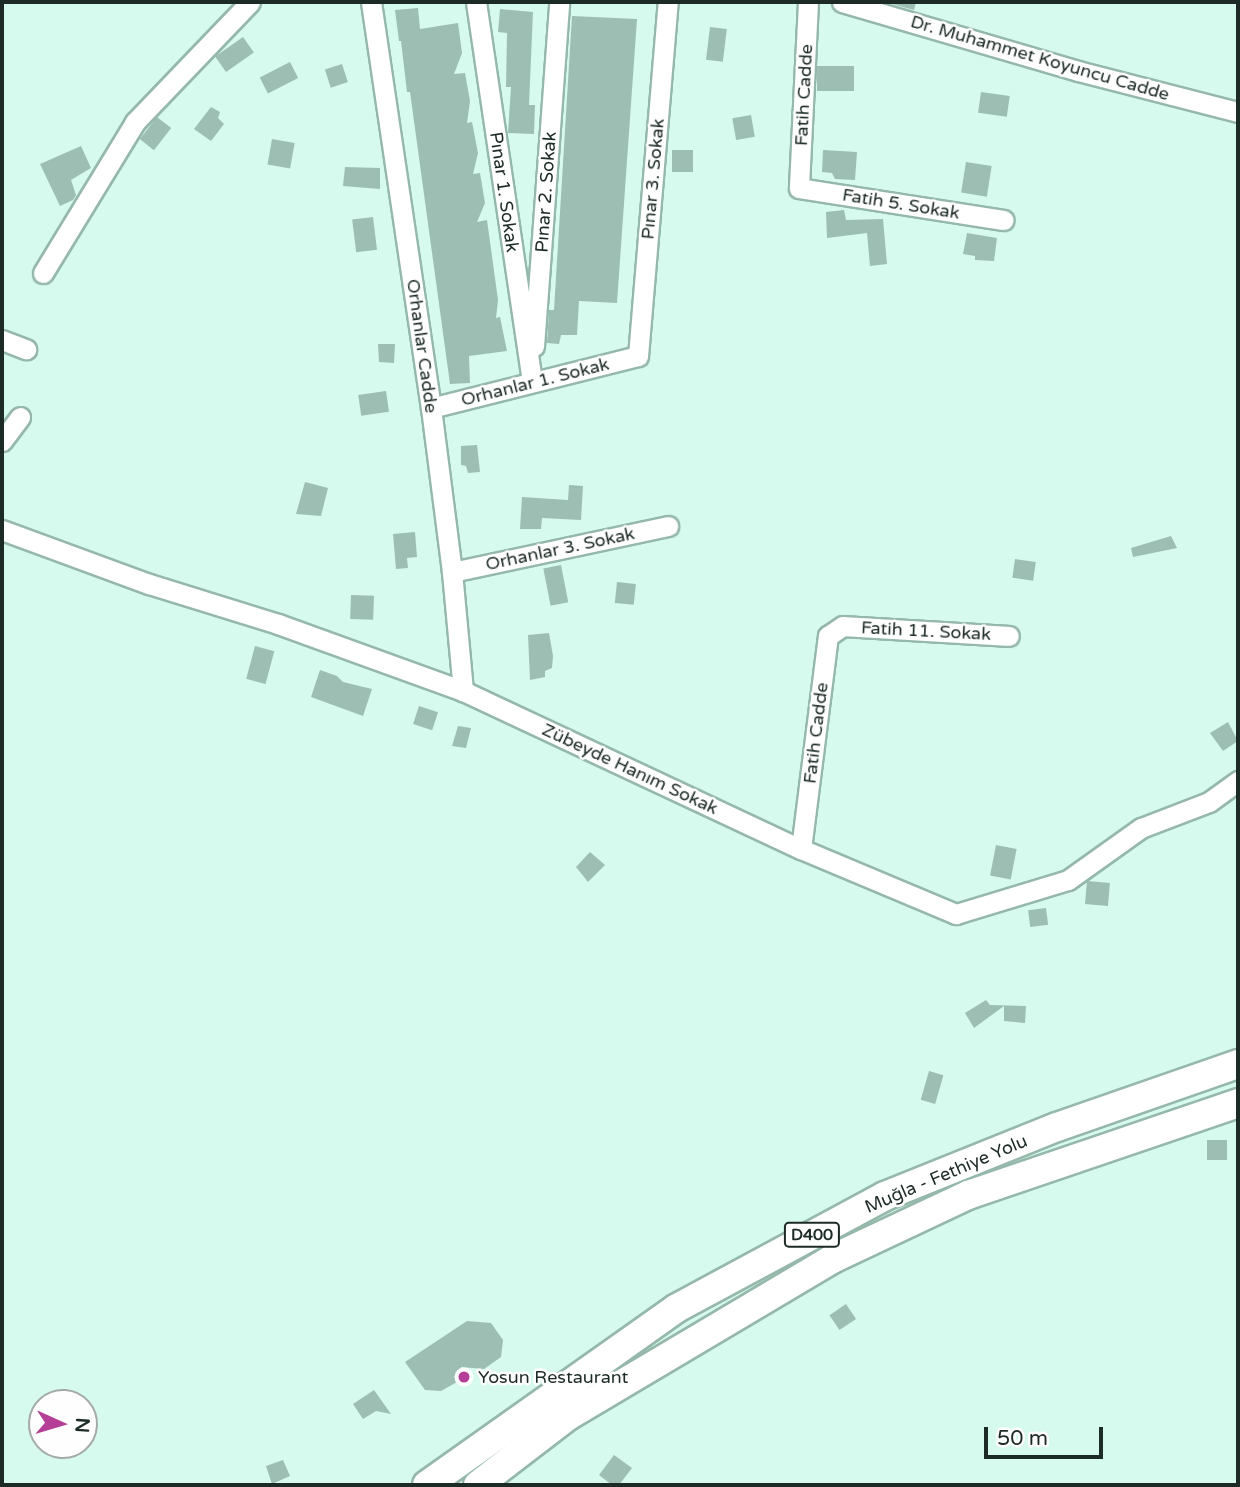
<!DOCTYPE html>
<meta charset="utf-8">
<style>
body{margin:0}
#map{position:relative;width:1240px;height:1487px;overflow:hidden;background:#d6faed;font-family:"Varela Round",sans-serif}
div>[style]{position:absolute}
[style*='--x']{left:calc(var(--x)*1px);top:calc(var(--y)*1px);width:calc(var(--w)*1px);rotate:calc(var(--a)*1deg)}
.building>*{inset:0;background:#9dbfb3;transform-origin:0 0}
.roads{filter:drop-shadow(2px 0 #95b8ab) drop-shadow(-2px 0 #95b8ab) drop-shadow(0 2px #95b8ab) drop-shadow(0 -2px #95b8ab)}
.minor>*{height:19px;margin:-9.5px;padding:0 9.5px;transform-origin:9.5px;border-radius:9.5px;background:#fff}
.highway>*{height:28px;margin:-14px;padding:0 14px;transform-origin:14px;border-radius:14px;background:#fff}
.dots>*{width:19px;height:19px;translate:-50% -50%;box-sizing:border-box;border:4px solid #fefefe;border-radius:50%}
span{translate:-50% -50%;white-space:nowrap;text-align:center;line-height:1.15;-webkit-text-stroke:5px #fefefe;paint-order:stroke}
.shield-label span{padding:2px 5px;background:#fefefe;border:2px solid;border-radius:5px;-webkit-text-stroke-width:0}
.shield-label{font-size:16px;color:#1d2b26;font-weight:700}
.street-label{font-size:18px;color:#1d2b26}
.poi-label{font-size:18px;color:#1d2b26}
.left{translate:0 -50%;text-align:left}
.frame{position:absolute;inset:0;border:4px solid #1d2b26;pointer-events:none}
.north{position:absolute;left:28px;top:1389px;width:70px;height:70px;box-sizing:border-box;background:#fefefe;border:2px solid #a4aaa8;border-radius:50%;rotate:94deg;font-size:19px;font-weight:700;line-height:28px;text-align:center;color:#1d2b26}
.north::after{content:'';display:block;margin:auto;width:24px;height:32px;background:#b53f96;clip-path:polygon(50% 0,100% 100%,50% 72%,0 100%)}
.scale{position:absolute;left:984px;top:1427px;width:119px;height:32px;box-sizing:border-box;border:4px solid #1d2b26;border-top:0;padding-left:9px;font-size:21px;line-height:24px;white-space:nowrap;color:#1d2b26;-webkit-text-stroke:5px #fefefe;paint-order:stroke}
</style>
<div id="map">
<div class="building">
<i style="clip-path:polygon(885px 2px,916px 2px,914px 10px)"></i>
<i style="clip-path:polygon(418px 8px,420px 29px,458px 23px,462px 53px,454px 74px,465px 73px,470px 101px,467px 123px,472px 122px,478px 153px,473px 174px,480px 173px,485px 203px,477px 222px,487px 220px,498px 300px,496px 318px,500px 317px,507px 351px,469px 356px,470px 383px,450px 384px,410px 92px,407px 92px,401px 41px,399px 41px,395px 10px)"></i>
<i style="clip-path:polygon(500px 9px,533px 12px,529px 105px,535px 105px,534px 134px,508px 133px,511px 87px,506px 87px,507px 33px,498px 32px)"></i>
<i style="clip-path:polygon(572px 16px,637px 19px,617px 303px,579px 301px,577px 335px,561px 335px,559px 344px,547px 343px,549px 310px,554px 310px)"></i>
<i style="left:710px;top:27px;width:17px;height:33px;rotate:7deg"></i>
<i style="left:243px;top:37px;width:19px;height:34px;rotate:55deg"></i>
<i style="left:290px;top:62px;width:18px;height:34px;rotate:63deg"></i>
<i style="left:342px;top:64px;width:19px;height:18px;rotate:72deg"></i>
<i style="left:817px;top:66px;width:37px;height:25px"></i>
<i style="left:981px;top:92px;width:29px;height:21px;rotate:8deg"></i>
<i style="clip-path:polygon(211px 107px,220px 112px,218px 118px,224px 124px,211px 141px,194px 129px)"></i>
<i style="left:751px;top:115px;width:22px;height:19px;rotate:80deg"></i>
<i style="left:157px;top:117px;width:18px;height:28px;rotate:38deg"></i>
<i style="left:272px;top:139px;width:23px;height:26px;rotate:10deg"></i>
<i style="clip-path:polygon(81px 146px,91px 168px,71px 180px,76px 195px,73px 200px,60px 206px,40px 164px)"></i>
<i style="left:672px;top:150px;width:21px;height:22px"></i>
<i style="clip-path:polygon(823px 150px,857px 152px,855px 180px,835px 179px,832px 173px,822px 172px)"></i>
<i style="left:966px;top:162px;width:26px;height:31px;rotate:9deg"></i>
<i style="clip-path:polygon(345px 167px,380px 168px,380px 189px,343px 186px)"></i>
<i style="clip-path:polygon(844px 210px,846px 220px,883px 219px,887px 264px,870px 266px,867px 233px,827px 238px,826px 212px)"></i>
<i style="left:373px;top:217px;width:33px;height:21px;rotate:83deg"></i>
<i style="clip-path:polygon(967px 233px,997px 238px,994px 261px,975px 260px,975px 256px,963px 254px)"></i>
<i style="clip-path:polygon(378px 344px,395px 344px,394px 363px,379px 362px)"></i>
<i style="left:386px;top:391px;width:21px;height:28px;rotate:82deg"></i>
<i style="clip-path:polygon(477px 445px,480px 472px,468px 473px,466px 466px,461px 465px,461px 446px)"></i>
<i style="clip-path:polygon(305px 482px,328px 488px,321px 516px,296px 514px)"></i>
<i style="clip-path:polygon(569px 485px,583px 486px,581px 520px,542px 518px,541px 529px,520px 529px,522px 497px,568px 500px)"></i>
<i style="clip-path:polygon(415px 532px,417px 557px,407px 558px,408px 568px,396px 569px,393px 534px)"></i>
<i style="clip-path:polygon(1171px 536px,1177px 548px,1133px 557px,1131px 548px)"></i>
<i style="left:1015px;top:559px;width:21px;height:19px;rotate:8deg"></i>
<i style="left:561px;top:565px;width:38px;height:18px;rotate:79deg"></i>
<i style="left:617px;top:582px;width:19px;height:21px;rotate:6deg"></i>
<i style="left:351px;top:595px;width:23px;height:24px;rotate:2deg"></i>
<i style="clip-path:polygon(549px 633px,553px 656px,552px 668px,545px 671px,545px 677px,530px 680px,528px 635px)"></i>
<i style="left:255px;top:646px;width:20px;height:34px;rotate:15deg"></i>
<i style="clip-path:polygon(320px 670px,337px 676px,343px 682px,372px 689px,363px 716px,311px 697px)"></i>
<i style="left:419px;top:706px;width:20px;height:19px;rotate:18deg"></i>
<i style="clip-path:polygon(1228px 722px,1238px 741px,1223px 751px,1210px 733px)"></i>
<i style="clip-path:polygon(458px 726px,471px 728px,466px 748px,452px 746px)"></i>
<i style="left:996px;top:845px;width:21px;height:31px;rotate:11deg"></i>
<i style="clip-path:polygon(590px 852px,605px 865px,588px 882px,576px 867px)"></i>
<i style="left:1087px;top:881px;width:23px;height:23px;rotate:5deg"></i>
<i style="left:1046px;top:908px;width:17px;height:18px;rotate:83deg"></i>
<i style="clip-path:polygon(986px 1000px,990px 1005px,1026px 1006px,1025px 1023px,1004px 1021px,1004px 1006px,974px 1028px,965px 1013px)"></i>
<i style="left:929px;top:1071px;width:15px;height:30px;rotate:16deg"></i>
<i style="left:1207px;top:1140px;width:20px;height:20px"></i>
<i style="left:846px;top:1304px;width:18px;height:20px;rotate:56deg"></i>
<i style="clip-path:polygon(467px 1321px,491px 1323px,503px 1340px,501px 1357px,484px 1369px,461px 1367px,457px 1382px,441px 1391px,425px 1390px,405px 1362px)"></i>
<i style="clip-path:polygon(374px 1390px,391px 1414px,376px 1411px,363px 1419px,353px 1404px)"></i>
<i style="clip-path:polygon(614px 1455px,632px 1468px,619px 1485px,612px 1485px,599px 1475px)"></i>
<i style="clip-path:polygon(283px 1460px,290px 1476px,272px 1484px,266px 1466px)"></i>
</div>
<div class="roads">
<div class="minor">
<i style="--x:371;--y:2;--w:410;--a:81.6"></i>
<i style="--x:431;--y:408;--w:165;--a:82.7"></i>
<i style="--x:452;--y:572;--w:120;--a:84.7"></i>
<i style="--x:476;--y:2;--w:384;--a:81.6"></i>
<i style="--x:808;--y:2;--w:186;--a:92.8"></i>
<i style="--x:799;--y:188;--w:207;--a:8.9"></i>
<i style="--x:842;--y:2;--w:246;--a:16.3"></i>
<i style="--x:1078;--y:71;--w:165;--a:14.4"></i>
<i style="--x:43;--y:273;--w:177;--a:-58.6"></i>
<i style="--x:135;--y:122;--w:166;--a:-46.2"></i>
<i style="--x:2;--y:340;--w:26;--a:21"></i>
<i style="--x:534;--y:346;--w:345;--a:-85.8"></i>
<i style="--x:431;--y:408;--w:213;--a:-14.1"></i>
<i style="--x:638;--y:356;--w:355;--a:-85.2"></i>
<i style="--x:2;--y:441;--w:30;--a:-53"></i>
<i style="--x:2;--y:530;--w:157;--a:20.2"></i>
<i style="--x:149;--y:584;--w:135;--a:17.2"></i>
<i style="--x:278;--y:624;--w:197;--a:19.9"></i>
<i style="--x:463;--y:691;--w:373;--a:25.1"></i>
<i style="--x:801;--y:849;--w:168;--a:22.8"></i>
<i style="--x:956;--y:914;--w:117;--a:-16.9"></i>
<i style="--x:1068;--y:880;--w:90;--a:-35.5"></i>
<i style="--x:1141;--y:828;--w:73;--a:-20.9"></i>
<i style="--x:1209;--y:802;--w:36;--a:-36"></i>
<i style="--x:452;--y:572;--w:221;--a:-12"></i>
<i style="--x:801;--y:849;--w:215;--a:-82.8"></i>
<i style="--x:828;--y:636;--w:18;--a:-34"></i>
<i style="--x:843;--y:626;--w:166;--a:3.4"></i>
</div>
<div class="highway">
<i style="--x:427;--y:1485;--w:306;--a:-35.3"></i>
<i style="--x:677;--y:1308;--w:236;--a:-28.3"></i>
<i style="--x:885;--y:1196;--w:185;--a:-21.9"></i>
<i style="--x:1057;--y:1127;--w:192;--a:-19.2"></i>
<i style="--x:478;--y:1485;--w:113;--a:-37.5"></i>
<i style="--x:568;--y:1416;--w:307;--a:-30.7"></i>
<i style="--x:832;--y:1259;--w:150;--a:-25.2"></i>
<i style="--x:968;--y:1195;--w:285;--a:-18.8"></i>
</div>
</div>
<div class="dots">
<i style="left:464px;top:1377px;background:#b53f96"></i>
</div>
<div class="shield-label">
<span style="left:812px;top:1235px">D400</span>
</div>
<div class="street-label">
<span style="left:1040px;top:58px;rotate:16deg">Dr. Muhammet Koyuncu Cadde</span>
<span style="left:804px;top:95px;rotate:-87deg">Fatih Cadde</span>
<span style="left:653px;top:179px;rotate:-85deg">Pınar 3. Sokak</span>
<span style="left:504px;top:192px;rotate:82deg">Pınar 1. Sokak</span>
<span style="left:546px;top:192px;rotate:-86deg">Pınar 2. Sokak</span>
<span style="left:901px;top:204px;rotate:9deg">Fatih 5. Sokak</span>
<span style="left:422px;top:346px;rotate:82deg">Orhanlar Cadde</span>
<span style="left:535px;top:382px;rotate:-14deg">Orhanlar 1. Sokak</span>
<span style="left:560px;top:549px;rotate:-12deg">Orhanlar 3. Sokak</span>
<span style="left:926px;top:631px;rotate:3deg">Fatih 11. Sokak</span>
<span style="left:816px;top:733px;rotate:-83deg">Fatih Cadde</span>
<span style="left:630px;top:769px;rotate:25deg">Zübeyde Hanım Sokak</span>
<span style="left:946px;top:1174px;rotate:-23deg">Muğla - Fethiye Yolu</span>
</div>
<div class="poi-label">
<span class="left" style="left:478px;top:1377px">Yosun Restaurant</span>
</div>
<div class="frame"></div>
<div class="north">N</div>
<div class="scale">50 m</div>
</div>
